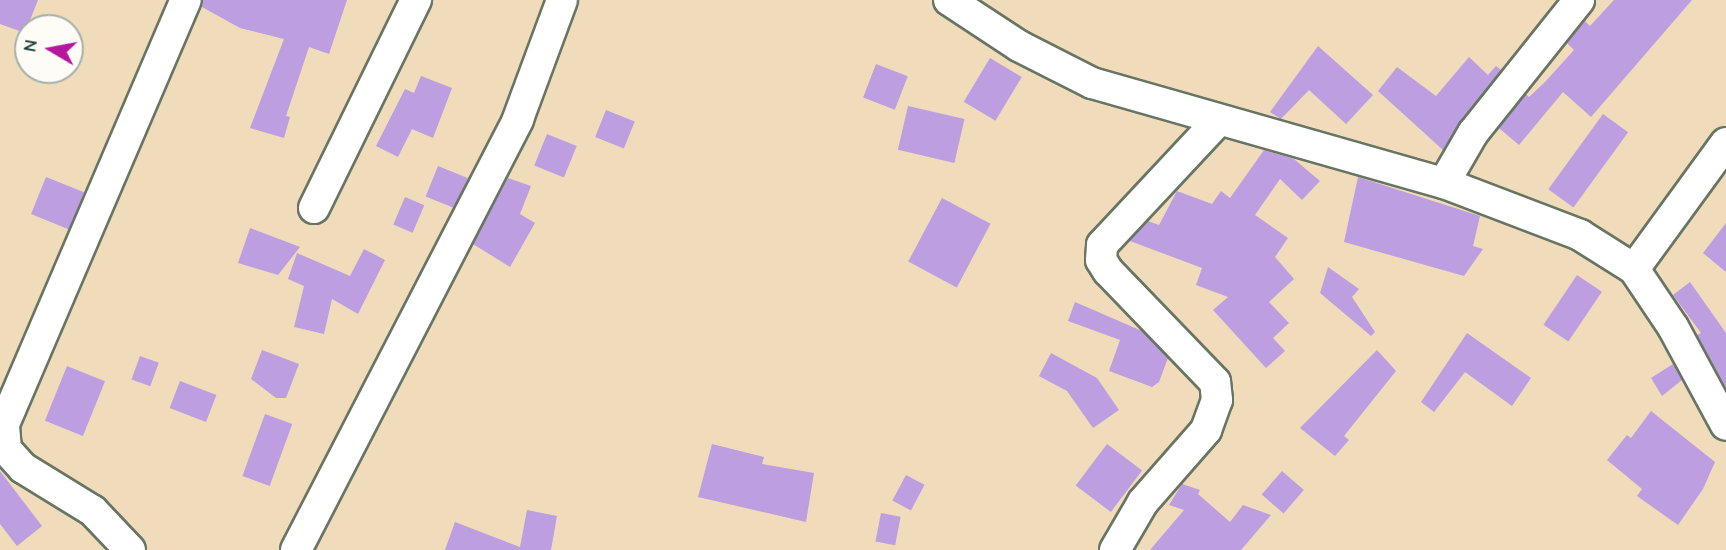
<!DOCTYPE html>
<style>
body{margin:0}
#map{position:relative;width:1726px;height:550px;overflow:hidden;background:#f0dcbb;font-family:"Comic Neue",sans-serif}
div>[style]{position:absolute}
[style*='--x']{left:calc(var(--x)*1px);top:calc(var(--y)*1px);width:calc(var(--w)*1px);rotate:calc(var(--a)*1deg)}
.building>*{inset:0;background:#bc9ee1;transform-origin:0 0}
.roads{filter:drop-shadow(2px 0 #687563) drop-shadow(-2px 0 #687563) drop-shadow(0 2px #687563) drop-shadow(0 -2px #687563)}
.minor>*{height:30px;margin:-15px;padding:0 15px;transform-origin:15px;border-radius:15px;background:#fff}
span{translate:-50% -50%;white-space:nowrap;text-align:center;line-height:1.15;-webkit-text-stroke:7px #fdfcf7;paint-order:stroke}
.north{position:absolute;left:14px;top:14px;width:70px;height:70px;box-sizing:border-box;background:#fdfcf7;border:2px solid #a4b0a9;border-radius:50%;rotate:280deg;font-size:19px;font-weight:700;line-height:28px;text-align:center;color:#1f3d34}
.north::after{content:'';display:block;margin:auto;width:24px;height:32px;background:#b5179e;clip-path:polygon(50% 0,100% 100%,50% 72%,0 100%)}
</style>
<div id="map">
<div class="building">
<i style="clip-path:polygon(0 0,38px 0,25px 33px,0 24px)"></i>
<i style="clip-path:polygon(203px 0,347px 0,329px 54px,309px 47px,286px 116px,290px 117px,284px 138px,250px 128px,284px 39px,240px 28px,202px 7px)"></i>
<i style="clip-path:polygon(1614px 0,1692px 0,1591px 117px,1563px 92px,1519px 145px,1499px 128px,1526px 94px,1529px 97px,1545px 82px,1574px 50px,1567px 43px,1585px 21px,1590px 26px)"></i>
<i style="clip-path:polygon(1318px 46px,1373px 95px,1346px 124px,1309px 90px,1281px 119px,1270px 112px)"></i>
<i style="clip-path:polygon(1469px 57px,1488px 75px,1496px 66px,1501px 70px,1443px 150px,1378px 91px,1397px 67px,1436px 96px)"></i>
<i style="left:990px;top:58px;width:37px;height:51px;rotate:31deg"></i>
<i style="left:876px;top:64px;width:34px;height:36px;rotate:21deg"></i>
<i style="clip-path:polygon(421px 76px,452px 88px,433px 138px,412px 129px,398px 157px,376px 146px,405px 89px,414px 93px)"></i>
<i style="left:908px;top:106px;width:58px;height:45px;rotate:13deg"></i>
<i style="left:606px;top:110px;width:31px;height:29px;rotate:22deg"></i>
<i style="left:1603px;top:114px;width:31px;height:93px;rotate:36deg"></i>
<i style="left:547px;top:134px;width:32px;height:34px;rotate:22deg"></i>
<i style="clip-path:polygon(1264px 150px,1294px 159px,1320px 181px,1302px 200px,1280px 179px,1255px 215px,1288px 238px,1275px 257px,1294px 279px,1269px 302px,1289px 323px,1273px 338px,1285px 351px,1266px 368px,1213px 310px,1228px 297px,1196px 285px,1202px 268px,1130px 241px,1148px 221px,1159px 225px,1177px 191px,1212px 204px,1221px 191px,1230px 198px)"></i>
<i style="left:438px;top:166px;width:32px;height:33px;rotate:22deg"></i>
<i style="left:46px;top:177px;width:41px;height:40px;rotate:22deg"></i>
<i style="clip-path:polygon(1358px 177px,1480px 216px,1473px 246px,1483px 249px,1464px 276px,1344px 242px)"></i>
<i style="clip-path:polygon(508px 178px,531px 186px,520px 214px,535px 223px,510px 267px,473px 244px)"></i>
<i style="left:405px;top:197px;width:21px;height:30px;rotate:23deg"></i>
<i style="left:942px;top:198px;width:55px;height:72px;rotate:28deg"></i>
<i style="clip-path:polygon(1726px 223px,1726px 272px,1703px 253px)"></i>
<i style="clip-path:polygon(250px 228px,300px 247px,278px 275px,238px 263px)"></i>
<i style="clip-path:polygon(364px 249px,385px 260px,358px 314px,332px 299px,324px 334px,294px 327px,304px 286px,288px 279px,297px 253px,350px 276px)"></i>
<i style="clip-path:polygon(1328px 267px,1359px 289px,1352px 297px,1375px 332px,1371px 336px,1320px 293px)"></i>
<i style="left:1577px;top:275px;width:30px;height:60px;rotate:34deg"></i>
<i style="clip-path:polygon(1690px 282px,1726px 333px,1726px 388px,1697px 335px,1701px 333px,1673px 295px)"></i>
<i style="clip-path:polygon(1075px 302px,1142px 331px,1168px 358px,1159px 382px,1152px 387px,1109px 371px,1120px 340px,1068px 321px)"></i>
<i style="clip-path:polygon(1467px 333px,1531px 378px,1512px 406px,1465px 372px,1434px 412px,1421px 402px)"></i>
<i style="clip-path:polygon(262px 350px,299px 364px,286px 398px,276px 398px,251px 379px)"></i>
<i style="clip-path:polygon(1377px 350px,1396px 371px,1344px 436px,1349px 440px,1335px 456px,1300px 428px)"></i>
<i style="clip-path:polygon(1051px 353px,1097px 378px,1119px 410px,1093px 428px,1067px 391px,1039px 376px)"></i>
<i style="left:140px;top:356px;width:20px;height:25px;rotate:20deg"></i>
<i style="clip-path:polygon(1673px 364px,1682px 380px,1662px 396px,1651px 378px)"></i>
<i style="left:67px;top:366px;width:41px;height:59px;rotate:22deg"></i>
<i style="left:180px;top:381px;width:39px;height:29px;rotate:21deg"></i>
<i style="clip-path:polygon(1651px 411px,1715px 462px,1703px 489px,1678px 525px,1637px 496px,1642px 489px,1607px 460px,1627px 435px,1631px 438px)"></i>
<i style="left:265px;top:414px;width:29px;height:66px;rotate:20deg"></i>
<i style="clip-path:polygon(712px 444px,764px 457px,762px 464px,814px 473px,806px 522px,698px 497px)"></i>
<i style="left:1107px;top:444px;width:44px;height:52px;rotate:37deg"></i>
<i style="clip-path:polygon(0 471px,42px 526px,17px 546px,0 524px)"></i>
<i style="left:1282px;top:471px;width:29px;height:31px;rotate:41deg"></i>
<i style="left:906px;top:475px;width:21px;height:29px;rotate:28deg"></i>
<i style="clip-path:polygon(1182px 484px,1200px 490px,1198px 494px,1230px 522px,1243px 505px,1271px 515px,1241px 550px,1150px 550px,1184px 510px,1169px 505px)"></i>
<i style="clip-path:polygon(527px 510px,557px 516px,551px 550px,445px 550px,455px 522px,520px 547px)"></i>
<i style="left:881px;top:513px;width:20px;height:29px;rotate:11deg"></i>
</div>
<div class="roads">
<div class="minor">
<i style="--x:949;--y:0;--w:84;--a:33.3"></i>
<i style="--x:1019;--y:46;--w:82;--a:26.9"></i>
<i style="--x:1092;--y:83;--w:366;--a:15.9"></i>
<i style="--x:1444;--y:183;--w:146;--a:20.9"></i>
<i style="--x:1580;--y:235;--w:64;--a:32.2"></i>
<i style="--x:1634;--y:269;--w:70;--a:56.1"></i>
<i style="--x:1673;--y:327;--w:111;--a:61.6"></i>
<i style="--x:1444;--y:183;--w:58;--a:-59.9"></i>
<i style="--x:1473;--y:133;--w:170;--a:-51.4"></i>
<i style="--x:314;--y:208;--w:232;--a:-63.9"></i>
<i style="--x:1634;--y:269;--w:156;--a:-53.9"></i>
<i style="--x:130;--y:550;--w:54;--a:-133.5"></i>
<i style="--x:93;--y:511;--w:82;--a:-148.4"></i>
<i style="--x:23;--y:468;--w:25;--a:-132"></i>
<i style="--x:6;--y:449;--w:25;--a:-95"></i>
<i style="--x:4;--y:424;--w:461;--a:-66.8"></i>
<i style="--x:296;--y:550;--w:485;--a:-62.7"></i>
<i style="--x:518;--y:119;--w:127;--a:-69.7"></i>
<i style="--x:1115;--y:550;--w:56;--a:-59.7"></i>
<i style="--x:1143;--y:502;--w:96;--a:-48.8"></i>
<i style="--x:1206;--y:430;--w:32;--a:-70"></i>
<i style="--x:1217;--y:400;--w:18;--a:-96"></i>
<i style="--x:1215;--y:382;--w:154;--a:-133.9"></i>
<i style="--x:1108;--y:271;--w:13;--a:-122"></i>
<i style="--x:1101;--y:260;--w:15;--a:-86"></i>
<i style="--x:1102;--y:245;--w:170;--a:-46.9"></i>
</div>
</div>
<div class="north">N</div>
</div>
